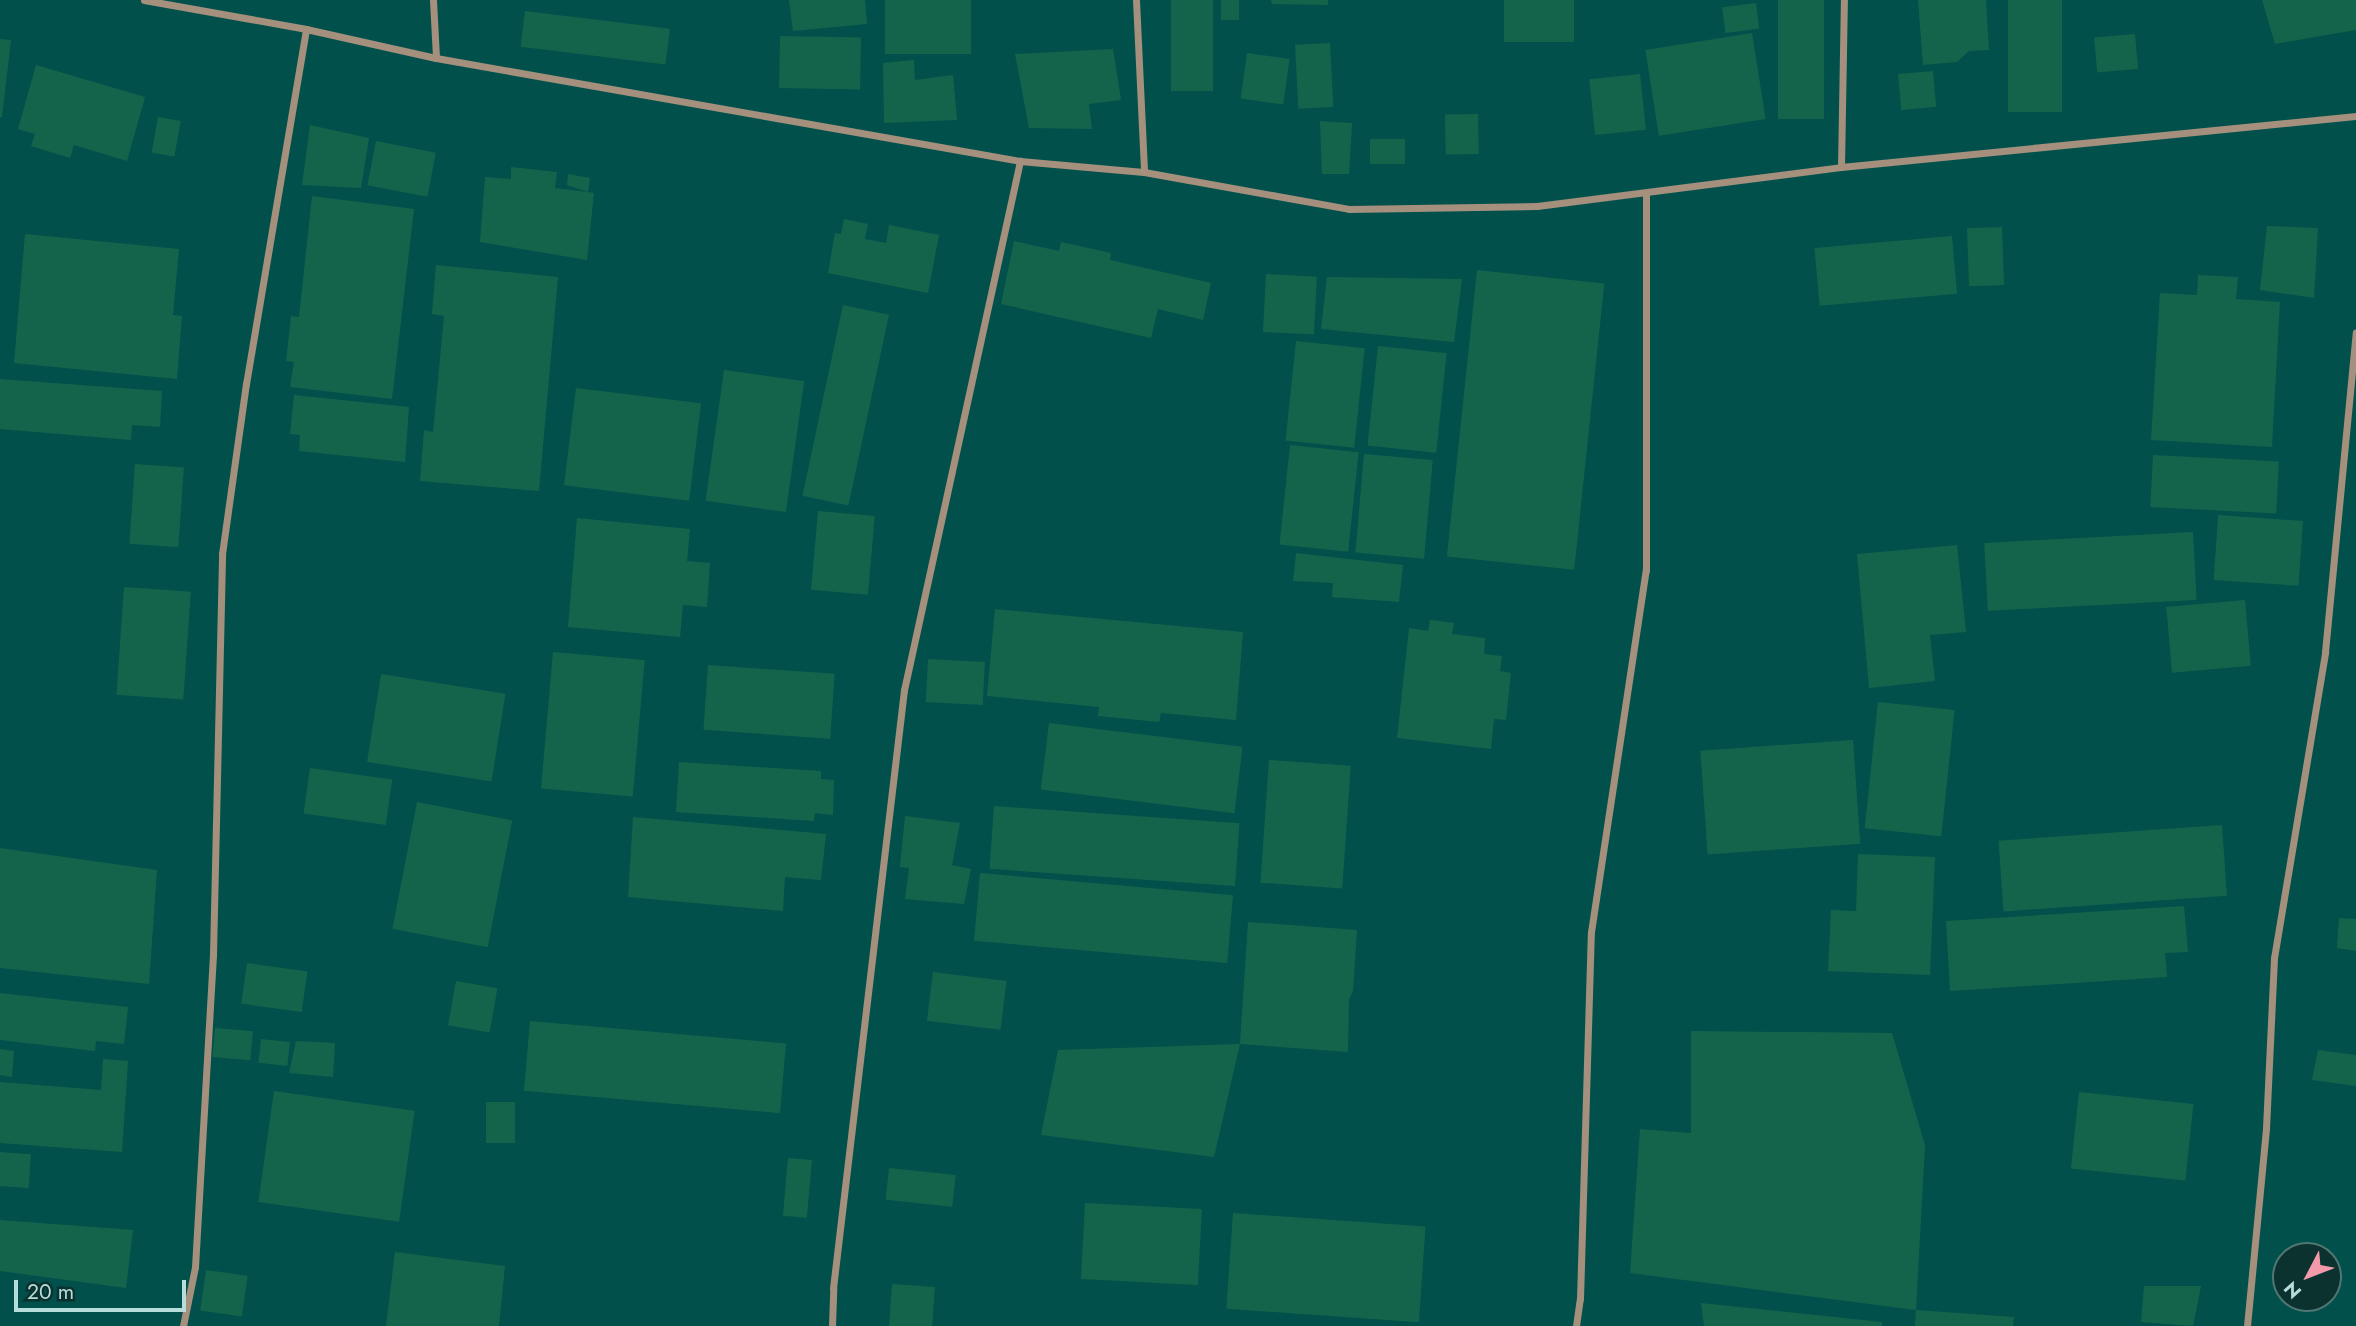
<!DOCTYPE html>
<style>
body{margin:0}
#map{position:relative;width:2356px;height:1326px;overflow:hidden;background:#02504b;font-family:Jost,sans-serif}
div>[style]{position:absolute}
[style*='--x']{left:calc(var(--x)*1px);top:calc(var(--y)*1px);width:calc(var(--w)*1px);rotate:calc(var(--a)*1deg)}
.building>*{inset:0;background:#14644c;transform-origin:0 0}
.street>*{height:7px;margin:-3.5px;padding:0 3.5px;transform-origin:3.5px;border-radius:3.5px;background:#a4907c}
span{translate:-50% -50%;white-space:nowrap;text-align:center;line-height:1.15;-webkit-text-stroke:5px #0c322f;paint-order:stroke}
.north{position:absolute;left:2272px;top:1242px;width:70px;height:70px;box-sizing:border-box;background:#0c322f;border:2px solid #507673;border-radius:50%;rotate:228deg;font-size:19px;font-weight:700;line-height:28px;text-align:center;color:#b6ddd9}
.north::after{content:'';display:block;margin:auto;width:24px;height:32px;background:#f39aaa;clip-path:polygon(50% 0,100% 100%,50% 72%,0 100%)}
.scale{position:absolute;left:14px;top:1280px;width:172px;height:32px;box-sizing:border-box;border:4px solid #b6ddd9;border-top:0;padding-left:9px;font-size:21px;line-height:24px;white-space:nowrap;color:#b6ddd9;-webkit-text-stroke:5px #0c322f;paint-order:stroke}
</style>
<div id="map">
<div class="building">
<i style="clip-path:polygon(789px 0,865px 0,867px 24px,793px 31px)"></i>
<i style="left:885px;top:0;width:86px;height:54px"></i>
<i style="left:1171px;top:0;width:42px;height:91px"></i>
<i style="left:1221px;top:0;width:18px;height:20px"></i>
<i style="clip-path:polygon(1271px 0,1328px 0,1328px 5px,1272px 4px)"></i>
<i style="left:1504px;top:0;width:70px;height:42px"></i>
<i style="left:1778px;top:0;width:46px;height:119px"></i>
<i style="clip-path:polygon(1918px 0,1986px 0,1989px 50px,1969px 51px,1957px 62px,1923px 65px)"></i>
<i style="left:2008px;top:0;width:54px;height:112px"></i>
<i style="clip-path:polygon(2262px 0,2356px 0,2356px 30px,2275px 44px)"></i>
<i style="left:1756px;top:3px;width:26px;height:34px;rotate:83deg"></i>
<i style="left:525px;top:11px;width:146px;height:36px;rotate:7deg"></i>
<i style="left:1752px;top:33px;width:87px;height:108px;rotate:81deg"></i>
<i style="left:2135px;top:34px;width:35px;height:41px;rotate:85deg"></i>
<i style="left:780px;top:36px;width:81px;height:52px;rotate:1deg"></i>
<i style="clip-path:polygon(0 39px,11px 40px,2px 117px,0 117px)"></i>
<i style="left:1330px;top:43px;width:64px;height:35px;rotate:87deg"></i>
<i style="clip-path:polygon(1113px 49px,1121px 100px,1089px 104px,1092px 129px,1029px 128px,1015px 54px)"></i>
<i style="left:1247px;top:53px;width:43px;height:46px;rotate:8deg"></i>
<i style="clip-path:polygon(914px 60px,915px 80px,953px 75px,957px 120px,884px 123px,883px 63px)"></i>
<i style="clip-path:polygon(36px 65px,145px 97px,127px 161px,74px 145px,70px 158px,31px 146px,35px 134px,18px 129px)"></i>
<i style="left:1933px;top:71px;width:36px;height:35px;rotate:85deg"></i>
<i style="left:1640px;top:74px;width:56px;height:51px;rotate:84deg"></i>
<i style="left:1478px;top:114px;width:40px;height:33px;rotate:89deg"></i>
<i style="left:158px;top:117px;width:23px;height:36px;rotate:10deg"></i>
<i style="clip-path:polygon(1320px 121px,1352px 123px,1349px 174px,1322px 174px)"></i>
<i style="clip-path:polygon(310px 125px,369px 138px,361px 188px,302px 185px)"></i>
<i style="left:1370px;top:139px;width:35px;height:25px"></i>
<i style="left:376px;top:141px;width:61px;height:45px;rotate:11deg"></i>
<i style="clip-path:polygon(511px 167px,557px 172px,555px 188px,588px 192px,567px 185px,568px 174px,590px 178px,588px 192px,594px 193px,587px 260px,480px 242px,485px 177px,511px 179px)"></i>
<i style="clip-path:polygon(312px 196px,414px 209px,392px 399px,290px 387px,294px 362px,286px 361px,291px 316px,299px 317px)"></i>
<i style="clip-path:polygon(844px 219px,868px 224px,865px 239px,886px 243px,889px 225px,939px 235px,928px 293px,828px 273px,835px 233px,841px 234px)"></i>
<i style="clip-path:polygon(2267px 226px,2318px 228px,2314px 298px,2260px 290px)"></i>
<i style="left:2002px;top:227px;width:58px;height:35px;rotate:88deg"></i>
<i style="clip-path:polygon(25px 234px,179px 249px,173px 315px,182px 316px,177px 379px,14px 363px)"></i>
<i style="left:1952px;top:236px;width:58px;height:138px;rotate:85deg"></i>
<i style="clip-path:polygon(1014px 241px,1059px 251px,1061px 242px,1111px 253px,1110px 260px,1211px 283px,1203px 320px,1158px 309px,1151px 338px,1001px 304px)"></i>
<i style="clip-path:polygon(436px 265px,558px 277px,539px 491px,420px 481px,424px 430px,433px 432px,444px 316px,432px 314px)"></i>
<i style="left:1477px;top:270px;width:128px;height:288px;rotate:6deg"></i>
<i style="left:1266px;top:274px;width:51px;height:58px;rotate:3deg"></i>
<i style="clip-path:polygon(2198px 275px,2238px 277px,2236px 299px,2280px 302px,2272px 447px,2151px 440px,2160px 293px,2197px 295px)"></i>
<i style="clip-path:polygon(1327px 277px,1462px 279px,1454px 342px,1321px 329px)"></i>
<i style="left:843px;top:305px;width:47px;height:195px;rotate:12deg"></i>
<i style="left:1296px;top:341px;width:69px;height:100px;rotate:6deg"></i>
<i style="left:1378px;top:346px;width:69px;height:100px;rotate:6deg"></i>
<i style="left:724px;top:370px;width:81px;height:132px;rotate:8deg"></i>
<i style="clip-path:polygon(0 379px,162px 391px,160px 427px,132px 425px,131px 440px,0 429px)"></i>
<i style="left:576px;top:388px;width:126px;height:98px;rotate:7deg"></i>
<i style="clip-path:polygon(294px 395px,409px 407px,405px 462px,299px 451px,300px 435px,290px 434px)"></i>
<i style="left:1290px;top:445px;width:69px;height:100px;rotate:6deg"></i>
<i style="left:1364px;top:454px;width:69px;height:99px;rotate:5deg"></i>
<i style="left:2153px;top:455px;width:126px;height:52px;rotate:3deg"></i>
<i style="left:135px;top:464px;width:49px;height:80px;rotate:4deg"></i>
<i style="left:818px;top:511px;width:57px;height:79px;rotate:5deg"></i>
<i style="clip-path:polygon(577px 518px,690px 529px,687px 561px,710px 563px,707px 607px,683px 605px,680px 637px,568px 627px)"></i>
<i style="left:2303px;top:521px;width:65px;height:85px;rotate:94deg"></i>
<i style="left:2193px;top:532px;width:68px;height:209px;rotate:87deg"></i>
<i style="clip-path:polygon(1957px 545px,1966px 632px,1930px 635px,1935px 681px,1869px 688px,1857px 554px)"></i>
<i style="clip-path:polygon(1296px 553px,1403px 565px,1399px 602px,1332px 597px,1333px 583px,1293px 581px)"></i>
<i style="left:124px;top:587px;width:67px;height:108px;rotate:4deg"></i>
<i style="left:2245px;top:600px;width:66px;height:79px;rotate:85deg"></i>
<i style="clip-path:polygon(995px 609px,1243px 632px,1236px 720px,1161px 713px,1159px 722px,1098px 716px,1099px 707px,987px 696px)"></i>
<i style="clip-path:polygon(1430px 620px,1454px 623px,1452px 634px,1485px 638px,1484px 654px,1502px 656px,1500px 671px,1511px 673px,1506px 720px,1494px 719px,1491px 749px,1397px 738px,1409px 628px,1428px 631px)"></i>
<i style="left:553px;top:652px;width:92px;height:137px;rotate:5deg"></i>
<i style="left:928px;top:659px;width:57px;height:43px;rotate:3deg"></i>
<i style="left:708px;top:665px;width:127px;height:65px;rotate:4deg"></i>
<i style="left:381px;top:674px;width:126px;height:89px;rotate:9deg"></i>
<i style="left:1878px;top:702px;width:77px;height:127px;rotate:6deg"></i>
<i style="left:1049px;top:723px;width:195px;height:67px;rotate:7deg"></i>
<i style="left:1853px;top:740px;width:104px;height:153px;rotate:86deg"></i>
<i style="left:1269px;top:760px;width:82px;height:123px;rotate:4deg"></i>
<i style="clip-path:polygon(679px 762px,821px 771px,821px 779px,834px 780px,833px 815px,815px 813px,814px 821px,676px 812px)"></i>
<i style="left:310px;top:768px;width:83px;height:46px;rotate:8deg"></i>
<i style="left:417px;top:802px;width:97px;height:129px;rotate:11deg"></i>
<i style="left:994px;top:806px;width:246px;height:63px;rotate:4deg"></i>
<i style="clip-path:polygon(905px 816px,960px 823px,952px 865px,971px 869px,964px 904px,905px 899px,909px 868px,900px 867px)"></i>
<i style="clip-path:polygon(633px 817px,826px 834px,821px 880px,785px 877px,783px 911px,628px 897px)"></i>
<i style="left:2222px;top:825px;width:71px;height:224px;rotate:86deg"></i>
<i style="clip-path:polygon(0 848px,157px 870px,149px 984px,0 968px)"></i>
<i style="clip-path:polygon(1858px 854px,1935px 857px,1930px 975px,1828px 971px,1831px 910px,1856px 911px)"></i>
<i style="left:980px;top:873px;width:254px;height:68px;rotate:5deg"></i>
<i style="clip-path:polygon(2184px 906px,2188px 952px,2165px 953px,2167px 977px,1950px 991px,1946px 921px)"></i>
<i style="clip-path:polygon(2339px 918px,2356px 919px,2356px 951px,2337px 948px)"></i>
<i style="clip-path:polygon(1248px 922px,1357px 930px,1353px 991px,1349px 1000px,1348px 1052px,1240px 1044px)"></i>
<i style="left:247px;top:963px;width:61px;height:41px;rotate:8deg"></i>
<i style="left:933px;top:972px;width:74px;height:49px;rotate:7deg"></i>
<i style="left:456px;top:981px;width:42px;height:45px;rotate:10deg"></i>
<i style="clip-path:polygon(0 993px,128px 1007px,124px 1044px,96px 1041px,95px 1051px,0 1040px)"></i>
<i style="left:530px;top:1021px;width:257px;height:70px;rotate:5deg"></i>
<i style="left:215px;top:1028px;width:38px;height:29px;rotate:5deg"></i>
<i style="clip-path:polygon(1691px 1031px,1892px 1033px,1925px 1145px,1916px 1310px,1630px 1273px,1640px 1129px,1691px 1133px)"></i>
<i style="left:261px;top:1039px;width:29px;height:24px;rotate:6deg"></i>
<i style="clip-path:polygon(296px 1041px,335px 1043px,333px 1077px,289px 1073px)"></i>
<i style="clip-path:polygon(1240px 1044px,1214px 1157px,1041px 1135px,1058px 1050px)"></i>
<i style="clip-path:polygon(0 1049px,14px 1051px,12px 1077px,0 1075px)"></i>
<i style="clip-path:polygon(2318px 1050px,2356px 1055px,2356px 1086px,2312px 1080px)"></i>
<i style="clip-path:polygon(103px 1059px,128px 1061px,122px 1152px,0 1143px,0 1082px,101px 1090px)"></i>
<i style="left:274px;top:1091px;width:142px;height:112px;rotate:8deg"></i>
<i style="left:2079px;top:1092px;width:115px;height:77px;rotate:6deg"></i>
<i style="left:486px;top:1102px;width:29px;height:41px"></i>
<i style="left:0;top:1152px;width:31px;height:34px;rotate:4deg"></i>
<i style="left:788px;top:1158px;width:24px;height:58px;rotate:5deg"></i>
<i style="left:889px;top:1168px;width:67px;height:32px;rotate:6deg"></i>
<i style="left:1085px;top:1203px;width:117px;height:76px;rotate:3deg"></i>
<i style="left:1233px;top:1213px;width:193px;height:96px;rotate:4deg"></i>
<i style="clip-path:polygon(0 1220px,133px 1230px,126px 1288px,0 1271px)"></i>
<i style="clip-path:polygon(395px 1252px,505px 1266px,499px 1326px,386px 1326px)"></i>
<i style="left:206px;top:1270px;width:42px;height:41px;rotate:8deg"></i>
<i style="left:892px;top:1284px;width:43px;height:42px;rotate:4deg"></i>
<i style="clip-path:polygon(2144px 1286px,2201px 1286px,2193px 1326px,2141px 1322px)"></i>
<i style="clip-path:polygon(1701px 1303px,1882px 1322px,1882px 1326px,1704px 1326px)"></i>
<i style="clip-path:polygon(1916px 1310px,2014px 1317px,2013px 1326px,1915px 1326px)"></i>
</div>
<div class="street">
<i style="--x:144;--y:0;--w:165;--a:10.1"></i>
<i style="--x:306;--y:29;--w:133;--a:12.6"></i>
<i style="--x:436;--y:58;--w:593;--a:10"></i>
<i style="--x:1020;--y:161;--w:124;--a:5.1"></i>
<i style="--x:1144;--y:172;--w:208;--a:10.2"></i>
<i style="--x:1349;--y:209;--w:188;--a:-0.9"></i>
<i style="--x:1537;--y:206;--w:306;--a:-7.3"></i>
<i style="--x:1841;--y:167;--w:518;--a:-5.66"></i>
<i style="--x:433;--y:0;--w:58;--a:87"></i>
<i style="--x:1136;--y:0;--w:172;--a:87.3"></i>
<i style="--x:1841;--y:167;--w:167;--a:-89"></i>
<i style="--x:183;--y:1326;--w:60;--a:-78.5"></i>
<i style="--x:195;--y:1267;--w:313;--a:-86.7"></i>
<i style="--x:213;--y:955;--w:401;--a:-88.7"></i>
<i style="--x:222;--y:554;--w:172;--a:-82"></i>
<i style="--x:246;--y:384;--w:360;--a:-80.4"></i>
<i style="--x:832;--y:1326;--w:38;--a:-88"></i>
<i style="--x:833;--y:1288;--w:602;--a:-83.23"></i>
<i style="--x:904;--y:690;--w:542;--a:-77.63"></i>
<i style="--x:1576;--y:1326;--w:27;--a:-82"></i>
<i style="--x:1580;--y:1299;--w:367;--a:-88.3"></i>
<i style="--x:1591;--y:932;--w:366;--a:-81.4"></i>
<i style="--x:1646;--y:570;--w:377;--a:-90"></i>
<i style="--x:2247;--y:1326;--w:199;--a:-84.5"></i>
<i style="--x:2266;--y:1128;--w:170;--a:-87.3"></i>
<i style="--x:2274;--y:958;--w:310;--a:-80.5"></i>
<i style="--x:2325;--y:652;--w:321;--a:-84.5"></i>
</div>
<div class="north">N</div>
<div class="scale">20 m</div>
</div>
